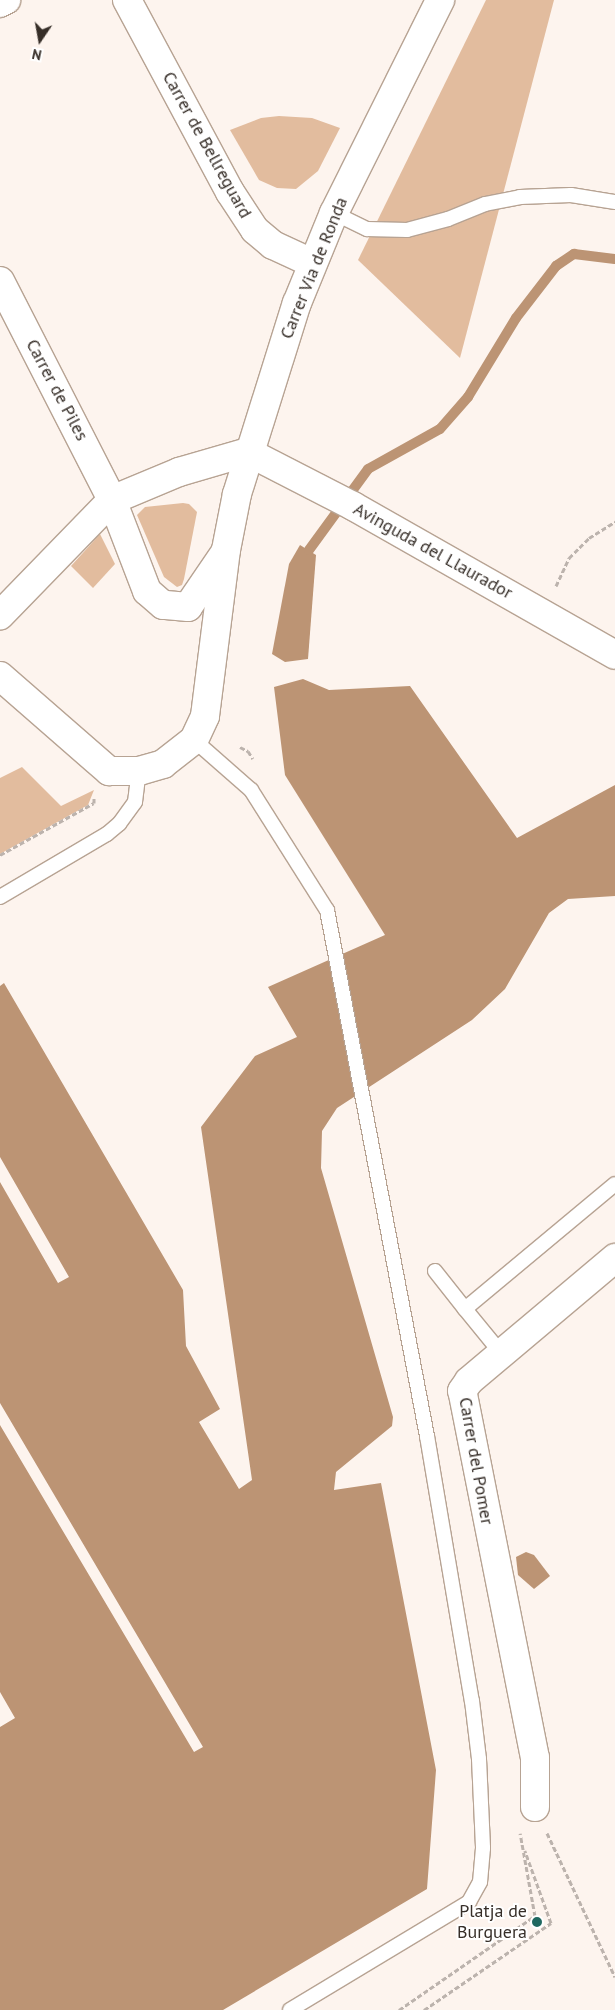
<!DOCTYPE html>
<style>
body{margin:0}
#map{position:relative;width:615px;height:2010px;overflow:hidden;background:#fdf4ee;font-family:"PT Sans",sans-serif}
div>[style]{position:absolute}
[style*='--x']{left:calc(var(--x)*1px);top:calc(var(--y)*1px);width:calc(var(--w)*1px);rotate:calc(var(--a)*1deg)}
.green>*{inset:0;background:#e2bc9e}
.water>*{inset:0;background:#bc9474}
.stream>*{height:10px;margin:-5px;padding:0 5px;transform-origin:5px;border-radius:5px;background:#bc9474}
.path>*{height:3px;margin-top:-1.5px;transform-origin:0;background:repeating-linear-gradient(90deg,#bcb3ad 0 5px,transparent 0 7.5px)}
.roads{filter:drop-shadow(1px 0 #b7a393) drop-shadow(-1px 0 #b7a393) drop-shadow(0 1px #b7a393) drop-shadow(0 -1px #b7a393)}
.lane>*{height:14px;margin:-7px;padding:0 7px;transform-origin:7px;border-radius:7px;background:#fff}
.street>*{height:28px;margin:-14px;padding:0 14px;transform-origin:14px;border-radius:14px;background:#fff}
.dots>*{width:14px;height:14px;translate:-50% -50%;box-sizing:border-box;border:2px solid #fff;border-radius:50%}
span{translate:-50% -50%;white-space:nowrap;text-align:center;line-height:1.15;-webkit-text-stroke:4px #fff;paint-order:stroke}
.street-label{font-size:18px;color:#362e28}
.poi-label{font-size:18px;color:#362e28}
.right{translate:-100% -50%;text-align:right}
.north{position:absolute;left:15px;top:15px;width:50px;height:50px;-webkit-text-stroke:4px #fff;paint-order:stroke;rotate:192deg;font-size:14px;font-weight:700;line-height:20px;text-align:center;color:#362e28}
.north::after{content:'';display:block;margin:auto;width:18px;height:22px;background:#362e28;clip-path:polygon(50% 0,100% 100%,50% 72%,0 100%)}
</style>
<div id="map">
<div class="green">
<i style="clip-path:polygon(486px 0,554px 0,460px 358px,358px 260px)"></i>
<i style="clip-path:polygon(279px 116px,312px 118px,340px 128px,318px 171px,296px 189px,277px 188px,259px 180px,230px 130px,261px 118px)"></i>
<i style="clip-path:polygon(183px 503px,189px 504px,197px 512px,184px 579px,182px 585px,177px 587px,164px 577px,137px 515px,145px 507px)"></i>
<i style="clip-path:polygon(100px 534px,115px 564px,93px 588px,71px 566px)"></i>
<i style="clip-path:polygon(22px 767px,61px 806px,94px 790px,88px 805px,0 854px,0 778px)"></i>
</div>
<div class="water">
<i style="clip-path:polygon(300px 545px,316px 555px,308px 659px,285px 662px,272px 654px,289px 564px)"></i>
<i style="clip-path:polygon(303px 679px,329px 690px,410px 686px,517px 838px,615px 785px,615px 896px,568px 899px,549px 913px,505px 989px,472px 1020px,337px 1108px,322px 1131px,321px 1168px,393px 1417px,392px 1426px,336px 1472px,334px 1490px,381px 1483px,436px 1770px,427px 1889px,223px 2010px,0 2010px,0 1727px,15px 1718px,0 1692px,0 1425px,194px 1752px,203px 1747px,0 1403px,0 1182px,58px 1283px,69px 1277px,0 1157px,0 986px,4px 983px,183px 1290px,186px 1346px,220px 1409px,199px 1422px,239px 1489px,252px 1480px,201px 1127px,255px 1056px,297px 1037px,268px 987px,385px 935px,285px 775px,274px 687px)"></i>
<i style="clip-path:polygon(526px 1552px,534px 1555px,550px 1576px,534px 1589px,518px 1575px,516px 1557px)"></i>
</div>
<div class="stream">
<i style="--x:309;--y:550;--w:100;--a:-53.9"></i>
<i style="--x:368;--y:469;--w:82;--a:-29.1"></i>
<i style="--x:440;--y:429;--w:43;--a:-48.8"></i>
<i style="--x:468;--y:397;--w:92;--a:-58.7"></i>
<i style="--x:516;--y:318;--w:66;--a:-52.4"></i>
<i style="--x:556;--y:266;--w:22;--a:-34"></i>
<i style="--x:574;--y:254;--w:41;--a:7"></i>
</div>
<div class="path">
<i style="--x:556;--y:586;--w:31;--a:-65"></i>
<i style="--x:569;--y:558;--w:28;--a:-45"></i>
<i style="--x:589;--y:538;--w:31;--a:-32"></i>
<i style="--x:240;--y:747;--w:9;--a:27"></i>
<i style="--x:248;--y:751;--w:9;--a:58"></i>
<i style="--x:0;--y:855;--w:107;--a:-29"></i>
<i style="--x:94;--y:803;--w:6;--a:-90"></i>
<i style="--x:547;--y:1833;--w:159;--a:64.7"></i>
<i style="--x:399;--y:2010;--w:165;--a:-34.7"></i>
<i style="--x:535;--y:1916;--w:84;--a:-100.2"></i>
<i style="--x:424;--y:2010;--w:154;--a:-34.4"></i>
<i style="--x:551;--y:1923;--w:77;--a:-109.9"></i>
</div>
<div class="roads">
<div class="lane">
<i style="--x:334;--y:213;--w:37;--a:26"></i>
<i style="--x:367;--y:229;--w:40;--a:1.4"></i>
<i style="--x:407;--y:230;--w:42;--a:-15"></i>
<i style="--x:448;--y:219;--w:40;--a:-22"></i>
<i style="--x:485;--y:204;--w:36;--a:-11"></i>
<i style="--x:520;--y:197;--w:51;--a:-2.2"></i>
<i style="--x:571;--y:195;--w:45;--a:9"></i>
<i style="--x:194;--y:740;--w:76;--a:41.3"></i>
<i style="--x:251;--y:790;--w:142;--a:57.7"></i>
<i style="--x:327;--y:910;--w:535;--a:79.24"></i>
<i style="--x:427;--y:1436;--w:269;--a:80.4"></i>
<i style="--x:472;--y:1701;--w:58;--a:83.1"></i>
<i style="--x:479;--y:1759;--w:89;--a:87.4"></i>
<i style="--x:483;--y:1848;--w:34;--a:95"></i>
<i style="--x:480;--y:1882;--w:23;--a:119"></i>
<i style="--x:469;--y:1902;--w:209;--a:148.9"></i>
<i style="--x:0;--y:897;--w:124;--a:-30.5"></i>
<i style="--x:107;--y:834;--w:16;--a:-40"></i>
<i style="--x:119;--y:824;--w:27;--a:-54"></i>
<i style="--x:135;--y:802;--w:31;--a:-83"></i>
<i style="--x:435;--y:1271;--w:48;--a:51.7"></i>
<i style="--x:501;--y:1353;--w:57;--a:-129.3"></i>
<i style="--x:465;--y:1309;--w:195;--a:-39.8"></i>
</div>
<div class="street">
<i style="--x:127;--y:0;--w:218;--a:61.8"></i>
<i style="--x:230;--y:192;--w:45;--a:56.7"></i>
<i style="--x:255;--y:230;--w:23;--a:40"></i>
<i style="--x:273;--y:245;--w:43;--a:24.8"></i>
<i style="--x:0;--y:3;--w:7;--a:-27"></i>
<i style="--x:0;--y:281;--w:246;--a:62.9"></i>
<i style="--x:112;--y:500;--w:161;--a:134.2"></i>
<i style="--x:248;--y:452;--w:118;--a:27.2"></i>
<i style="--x:353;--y:506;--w:301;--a:29.6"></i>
<i style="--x:224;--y:554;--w:64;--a:124.2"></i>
<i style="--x:188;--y:607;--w:25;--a:-175"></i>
<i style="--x:163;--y:605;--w:21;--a:-139"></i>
<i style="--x:147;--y:591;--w:97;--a:-111"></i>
<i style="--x:112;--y:500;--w:73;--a:-22.7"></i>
<i style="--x:179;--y:472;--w:72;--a:-16.2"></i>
<i style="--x:0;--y:676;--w:145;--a:41.1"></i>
<i style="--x:109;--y:771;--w:30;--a:0"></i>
<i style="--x:139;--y:771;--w:25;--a:-16"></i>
<i style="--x:163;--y:764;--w:39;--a:-38"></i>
<i style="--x:194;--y:740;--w:26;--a:-65"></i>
<i style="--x:205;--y:716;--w:167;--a:-82.8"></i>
<i style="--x:226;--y:550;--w:57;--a:-78.9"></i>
<i style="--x:237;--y:494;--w:200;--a:-72.6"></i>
<i style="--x:297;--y:303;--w:97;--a:-67.7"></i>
<i style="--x:334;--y:213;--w:238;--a:-63.5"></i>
<i style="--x:535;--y:1807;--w:49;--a:-90"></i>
<i style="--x:535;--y:1758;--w:374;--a:-101.2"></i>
<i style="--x:462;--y:1391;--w:12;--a:-55"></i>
<i style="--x:469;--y:1381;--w:191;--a:-40.1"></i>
</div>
</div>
<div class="dots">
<i style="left:537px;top:1922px;background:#1f6860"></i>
</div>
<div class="street-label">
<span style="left:207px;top:145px;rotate:61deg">Carrer de Bellreguard</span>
<span style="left:314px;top:268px;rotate:-68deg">Carrer Via de Ronda</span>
<span style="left:57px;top:390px;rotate:62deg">Carrer de Piles</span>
<span style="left:433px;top:551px;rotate:29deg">Avinguda del Llaurador</span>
<span style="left:476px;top:1461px;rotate:80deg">Carrer del Pomer</span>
</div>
<div class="poi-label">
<span class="right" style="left:527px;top:1922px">Platja de<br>Burguera</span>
</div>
<div class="north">N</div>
</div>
